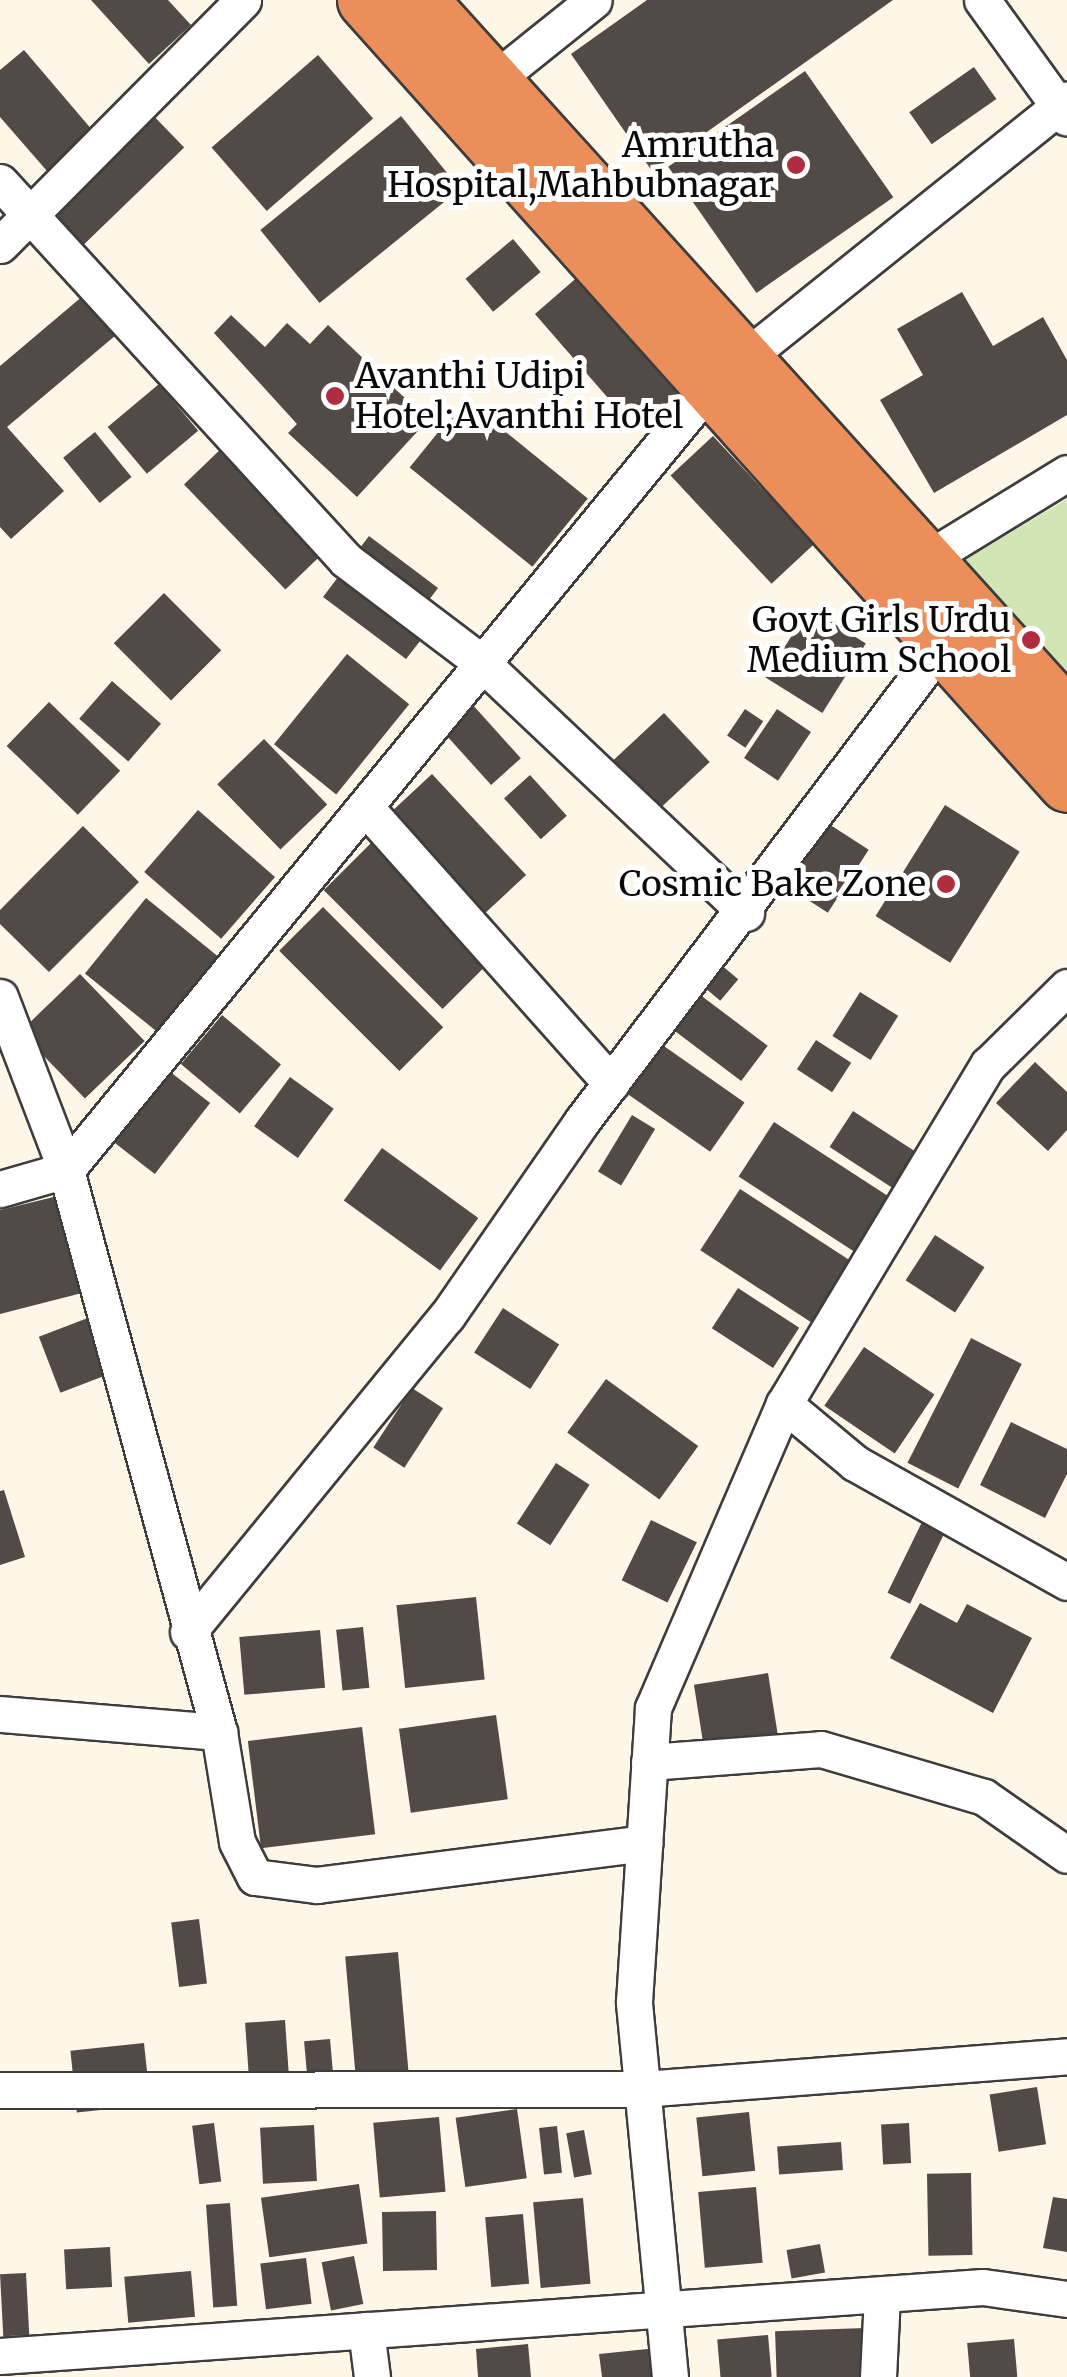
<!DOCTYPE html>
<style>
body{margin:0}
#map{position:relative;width:1067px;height:2377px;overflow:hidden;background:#fef7e8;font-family:Merriweather,serif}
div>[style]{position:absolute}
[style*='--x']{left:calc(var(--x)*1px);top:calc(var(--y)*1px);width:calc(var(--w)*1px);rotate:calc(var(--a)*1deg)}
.green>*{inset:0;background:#d2e5b5}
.building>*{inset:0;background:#524a47;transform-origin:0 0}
.roads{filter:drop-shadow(2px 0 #3d3d3d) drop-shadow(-2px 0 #3d3d3d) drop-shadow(0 2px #3d3d3d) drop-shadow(0 -2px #3d3d3d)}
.street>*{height:35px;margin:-17.5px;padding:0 17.5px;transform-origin:17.5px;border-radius:17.5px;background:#fff}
.highway>*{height:55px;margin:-27.5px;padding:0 27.5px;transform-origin:27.5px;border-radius:27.5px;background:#eb8e59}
.dots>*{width:28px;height:28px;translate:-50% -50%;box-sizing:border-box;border:5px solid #fff;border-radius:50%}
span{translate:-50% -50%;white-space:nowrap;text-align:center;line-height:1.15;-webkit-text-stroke:10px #fff;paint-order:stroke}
.poi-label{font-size:35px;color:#0a0a0a}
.right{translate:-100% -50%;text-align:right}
.left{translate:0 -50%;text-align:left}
</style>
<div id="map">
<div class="green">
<i style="clip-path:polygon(1067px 499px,1067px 686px,960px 563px)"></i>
</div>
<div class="building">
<i style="clip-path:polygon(91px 0,168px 0,191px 25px,149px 64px)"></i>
<i style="clip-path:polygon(647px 0,893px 0,652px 171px,571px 54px)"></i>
<i style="clip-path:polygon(24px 50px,93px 131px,47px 171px,0 117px,0 70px)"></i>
<i style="left:318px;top:55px;width:84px;height:141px;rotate:49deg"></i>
<i style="left:974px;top:67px;width:39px;height:79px;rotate:55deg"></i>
<i style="left:805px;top:71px;width:154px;height:167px;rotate:55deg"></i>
<i style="left:146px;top:108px;width:55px;height:142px;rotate:46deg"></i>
<i style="left:401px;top:116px;width:94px;height:181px;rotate:51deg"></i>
<i style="left:513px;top:239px;width:43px;height:62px;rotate:50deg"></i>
<i style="left:581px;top:274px;width:154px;height:61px;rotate:49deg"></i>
<i style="clip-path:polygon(962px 292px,993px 346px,1043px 317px,1067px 360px,1067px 415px,934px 493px,880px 400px,923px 375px,897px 329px)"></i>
<i style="clip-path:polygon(84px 295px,116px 335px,7px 427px,64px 491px,11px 539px,0 527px,0 366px)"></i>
<i style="clip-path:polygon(231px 315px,265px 347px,287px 323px,310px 344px,328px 325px,428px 420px,357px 497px,288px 433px,297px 424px,214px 333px)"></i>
<i style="left:159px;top:384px;width:61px;height:67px;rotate:50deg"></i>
<i style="left:465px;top:399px;width:158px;height:88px;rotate:39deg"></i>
<i style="left:95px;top:432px;width:58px;height:41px;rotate:51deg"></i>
<i style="left:713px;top:436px;width:148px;height:58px;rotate:47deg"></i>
<i style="left:225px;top:445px;width:146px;height:57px;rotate:46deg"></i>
<i style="clip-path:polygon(369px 536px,438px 588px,410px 625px,424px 636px,406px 659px,323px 597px)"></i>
<i style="left:164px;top:593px;width:81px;height:71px;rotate:45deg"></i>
<i style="left:809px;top:608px;width:67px;height:82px;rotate:32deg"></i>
<i style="left:347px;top:654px;width:80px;height:116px;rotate:39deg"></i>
<i style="left:112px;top:681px;width:65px;height:50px;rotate:41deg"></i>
<i style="left:49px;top:702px;width:99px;height:61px;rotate:44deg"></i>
<i style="left:472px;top:704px;width:73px;height:40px;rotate:48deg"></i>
<i style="left:745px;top:709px;width:22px;height:32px;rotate:34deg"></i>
<i style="left:777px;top:709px;width:41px;height:59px;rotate:34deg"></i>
<i style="left:664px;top:713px;width:67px;height:100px;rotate:47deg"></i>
<i style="left:264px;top:739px;width:91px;height:65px;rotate:46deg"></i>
<i style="left:432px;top:774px;width:138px;height:57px;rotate:47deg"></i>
<i style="left:530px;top:775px;width:55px;height:35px;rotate:48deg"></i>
<i style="left:945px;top:805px;width:88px;height:131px;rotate:32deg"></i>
<i style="left:198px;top:810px;width:102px;height:82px;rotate:41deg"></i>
<i style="left:815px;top:815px;width:64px;height:75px;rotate:33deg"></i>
<i style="clip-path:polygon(83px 826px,139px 882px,49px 972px,0 924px,0 910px)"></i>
<i style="left:374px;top:840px;width:168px;height:71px;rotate:45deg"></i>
<i style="left:146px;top:898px;width:92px;height:97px;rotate:39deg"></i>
<i style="left:323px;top:907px;width:170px;height:62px;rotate:45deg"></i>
<i style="left:713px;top:958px;width:33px;height:28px;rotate:40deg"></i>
<i style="left:80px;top:974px;width:93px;height:83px;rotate:46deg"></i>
<i style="left:695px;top:991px;width:91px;height:44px;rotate:37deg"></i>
<i style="left:860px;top:992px;width:45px;height:52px;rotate:32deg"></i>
<i style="left:222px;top:1015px;width:77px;height:64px;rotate:40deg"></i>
<i style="left:816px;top:1040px;width:42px;height:35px;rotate:33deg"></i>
<i style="left:661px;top:1044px;width:102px;height:60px;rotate:35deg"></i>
<i style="left:155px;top:1060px;width:70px;height:90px;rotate:38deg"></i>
<i style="clip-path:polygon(1035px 1062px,1067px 1092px,1067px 1130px,1048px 1151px,996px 1103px)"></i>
<i style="left:290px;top:1077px;width:54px;height:61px;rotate:36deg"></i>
<i style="left:853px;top:1111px;width:82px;height:43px;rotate:33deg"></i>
<i style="left:632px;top:1115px;width:27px;height:66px;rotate:31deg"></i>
<i style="left:774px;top:1122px;width:145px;height:65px;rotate:33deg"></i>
<i style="left:382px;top:1148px;width:119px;height:65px;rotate:36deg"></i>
<i style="left:740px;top:1189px;width:145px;height:73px;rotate:33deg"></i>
<i style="clip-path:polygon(58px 1196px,82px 1293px,0 1314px,0 1210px)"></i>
<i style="left:935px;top:1235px;width:59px;height:54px;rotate:33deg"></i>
<i style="left:738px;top:1288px;width:73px;height:48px;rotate:33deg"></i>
<i style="left:503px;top:1308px;width:67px;height:53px;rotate:33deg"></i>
<i style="left:93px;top:1316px;width:60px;height:58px;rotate:69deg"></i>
<i style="left:971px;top:1338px;width:57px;height:140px;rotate:27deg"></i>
<i style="left:864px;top:1347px;width:85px;height:71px;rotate:34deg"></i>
<i style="left:606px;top:1379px;width:114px;height:66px;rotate:36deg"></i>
<i style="left:412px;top:1388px;width:37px;height:71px;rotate:33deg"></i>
<i style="clip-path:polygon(1011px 1422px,1067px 1449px,1067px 1474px,1045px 1518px,980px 1485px)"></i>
<i style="left:556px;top:1463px;width:40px;height:72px;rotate:33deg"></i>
<i style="clip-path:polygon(4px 1490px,25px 1557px,0 1565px,0 1491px)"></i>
<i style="left:651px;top:1520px;width:51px;height:67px;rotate:26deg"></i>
<i style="left:923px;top:1520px;width:25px;height:81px;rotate:26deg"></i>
<i style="left:476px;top:1597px;width:83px;height:80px;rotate:84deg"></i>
<i style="clip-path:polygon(920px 1603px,957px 1623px,967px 1604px,1032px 1638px,993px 1713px,890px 1658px)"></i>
<i style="left:363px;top:1627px;width:61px;height:27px;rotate:84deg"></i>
<i style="left:320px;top:1630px;width:58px;height:81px;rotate:85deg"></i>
<i style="left:768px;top:1673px;width:79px;height:75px;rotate:81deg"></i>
<i style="left:496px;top:1715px;width:85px;height:98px;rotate:82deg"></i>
<i style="left:362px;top:1727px;width:108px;height:115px;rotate:83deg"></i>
<i style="left:199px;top:1919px;width:65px;height:28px;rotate:83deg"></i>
<i style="left:398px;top:1952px;width:121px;height:53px;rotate:85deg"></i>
<i style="left:285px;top:2020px;width:62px;height:40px;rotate:86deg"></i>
<i style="left:330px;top:2039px;width:52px;height:26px;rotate:85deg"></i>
<i style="left:144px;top:2043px;width:62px;height:74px;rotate:84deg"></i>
<i style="left:1037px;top:2087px;width:58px;height:48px;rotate:81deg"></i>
<i style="left:517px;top:2109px;width:70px;height:62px;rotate:82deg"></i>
<i style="left:749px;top:2112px;width:59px;height:53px;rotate:84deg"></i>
<i style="left:439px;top:2117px;width:75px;height:66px;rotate:85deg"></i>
<i style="left:214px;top:2123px;width:59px;height:22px;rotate:83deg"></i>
<i style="left:909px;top:2123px;width:40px;height:28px;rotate:87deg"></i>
<i style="left:314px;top:2125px;width:56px;height:54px;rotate:87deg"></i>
<i style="left:557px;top:2126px;width:47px;height:18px;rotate:84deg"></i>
<i style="left:584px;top:2130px;width:45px;height:18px;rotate:80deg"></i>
<i style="left:841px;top:2142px;width:28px;height:64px;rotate:86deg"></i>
<i style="left:971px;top:2173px;width:82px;height:44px;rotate:89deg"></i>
<i style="left:359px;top:2184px;width:60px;height:99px;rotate:82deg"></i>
<i style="left:756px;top:2187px;width:76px;height:58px;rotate:85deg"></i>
<i style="clip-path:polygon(1053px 2197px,1067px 2199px,1067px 2252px,1043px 2248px)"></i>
<i style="left:583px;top:2198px;width:86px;height:50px;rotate:85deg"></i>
<i style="left:230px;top:2203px;width:103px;height:24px;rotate:86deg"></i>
<i style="left:436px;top:2211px;width:59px;height:54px;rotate:89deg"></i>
<i style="left:523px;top:2214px;width:70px;height:38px;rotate:85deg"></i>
<i style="left:820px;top:2244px;width:29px;height:34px;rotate:80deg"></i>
<i style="left:110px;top:2247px;width:40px;height:46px;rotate:87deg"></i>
<i style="left:354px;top:2256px;width:49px;height:33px;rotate:79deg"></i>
<i style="left:306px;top:2258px;width:46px;height:46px;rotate:83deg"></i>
<i style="left:191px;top:2271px;width:46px;height:67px;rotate:85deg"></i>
<i style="left:26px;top:2273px;width:62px;height:26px;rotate:87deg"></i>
<i style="left:865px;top:2328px;width:49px;height:90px;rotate:88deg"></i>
<i style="left:768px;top:2335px;width:42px;height:51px;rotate:85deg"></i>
<i style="left:1014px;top:2339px;width:38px;height:47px;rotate:85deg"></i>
<i style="clip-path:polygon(528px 2344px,531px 2377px,478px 2377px,476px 2349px)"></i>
<i style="clip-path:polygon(657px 2348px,659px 2377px,602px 2377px,599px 2354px)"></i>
</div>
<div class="roads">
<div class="street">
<i style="--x:982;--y:0;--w:145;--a:54.2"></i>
<i style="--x:493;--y:81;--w:129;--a:-38.7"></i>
<i style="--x:0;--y:182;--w:512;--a:47.53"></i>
<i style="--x:346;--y:560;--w:169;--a:37.1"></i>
<i style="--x:481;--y:662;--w:365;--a:43.4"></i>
<i style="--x:0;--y:245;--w:345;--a:-45.2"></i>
<i style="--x:741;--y:361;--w:418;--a:-38.7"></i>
<i style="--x:922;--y:562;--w:170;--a:-31.5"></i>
<i style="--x:365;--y:807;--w:370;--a:48.3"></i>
<i style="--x:0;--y:997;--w:185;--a:69.1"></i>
<i style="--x:66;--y:1170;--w:1011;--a:-50.58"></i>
<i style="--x:0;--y:1189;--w:69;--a:-16.1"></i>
<i style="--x:66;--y:1170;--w:582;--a:74.77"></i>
<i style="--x:219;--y:1732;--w:111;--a:80.7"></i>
<i style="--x:237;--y:1842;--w:39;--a:63"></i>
<i style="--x:255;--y:1877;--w:63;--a:7.4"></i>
<i style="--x:317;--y:1885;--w:330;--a:-7.3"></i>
<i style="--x:784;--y:1404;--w:92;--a:39.7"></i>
<i style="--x:855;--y:1463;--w:243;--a:29.3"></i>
<i style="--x:188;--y:1632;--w:409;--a:-50.7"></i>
<i style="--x:447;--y:1316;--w:237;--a:-55.3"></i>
<i style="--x:582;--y:1121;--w:598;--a:-52.88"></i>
<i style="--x:0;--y:1714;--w:220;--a:4.7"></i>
<i style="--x:649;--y:1762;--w:172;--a:-4.3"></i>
<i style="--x:821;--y:1749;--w:170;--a:16.4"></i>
<i style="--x:984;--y:1797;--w:101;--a:34.9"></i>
<i style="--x:0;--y:2090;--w:642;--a:-0.09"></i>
<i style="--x:642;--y:2089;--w:426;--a:-4.4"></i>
<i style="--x:366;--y:2330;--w:47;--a:82.7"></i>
<i style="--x:0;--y:2356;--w:985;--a:-4.02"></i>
<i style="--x:983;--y:2287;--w:85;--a:8.1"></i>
<i style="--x:670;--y:2377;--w:377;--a:-95.5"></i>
<i style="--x:634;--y:2002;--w:295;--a:-86.3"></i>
<i style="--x:653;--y:1708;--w:331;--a:-66.7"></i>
<i style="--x:784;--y:1404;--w:396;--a:-59"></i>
<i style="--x:988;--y:1065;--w:111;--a:-44.6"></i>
<i style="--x:878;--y:2377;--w:83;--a:-87.2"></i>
</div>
<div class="highway">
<i style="--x:365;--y:0;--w:1052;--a:48.16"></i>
<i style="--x:419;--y:0;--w:966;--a:47.89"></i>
</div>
</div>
<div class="dots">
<i style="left:796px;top:165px;background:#b02c3f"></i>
<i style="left:335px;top:396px;background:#b02c3f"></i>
<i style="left:1031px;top:640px;background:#b02c3f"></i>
<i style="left:946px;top:884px;background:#b02c3f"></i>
</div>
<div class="poi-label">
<span class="right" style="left:774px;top:165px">Amrutha<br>Hospital,Mahbubnagar</span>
<span class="left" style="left:355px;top:396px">Avanthi Udipi<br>Hotel;Avanthi Hotel</span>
<span class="right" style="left:1011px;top:640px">Govt Girls Urdu<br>Medium School</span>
<span class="right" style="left:926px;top:884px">Cosmic Bake Zone</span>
</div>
</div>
